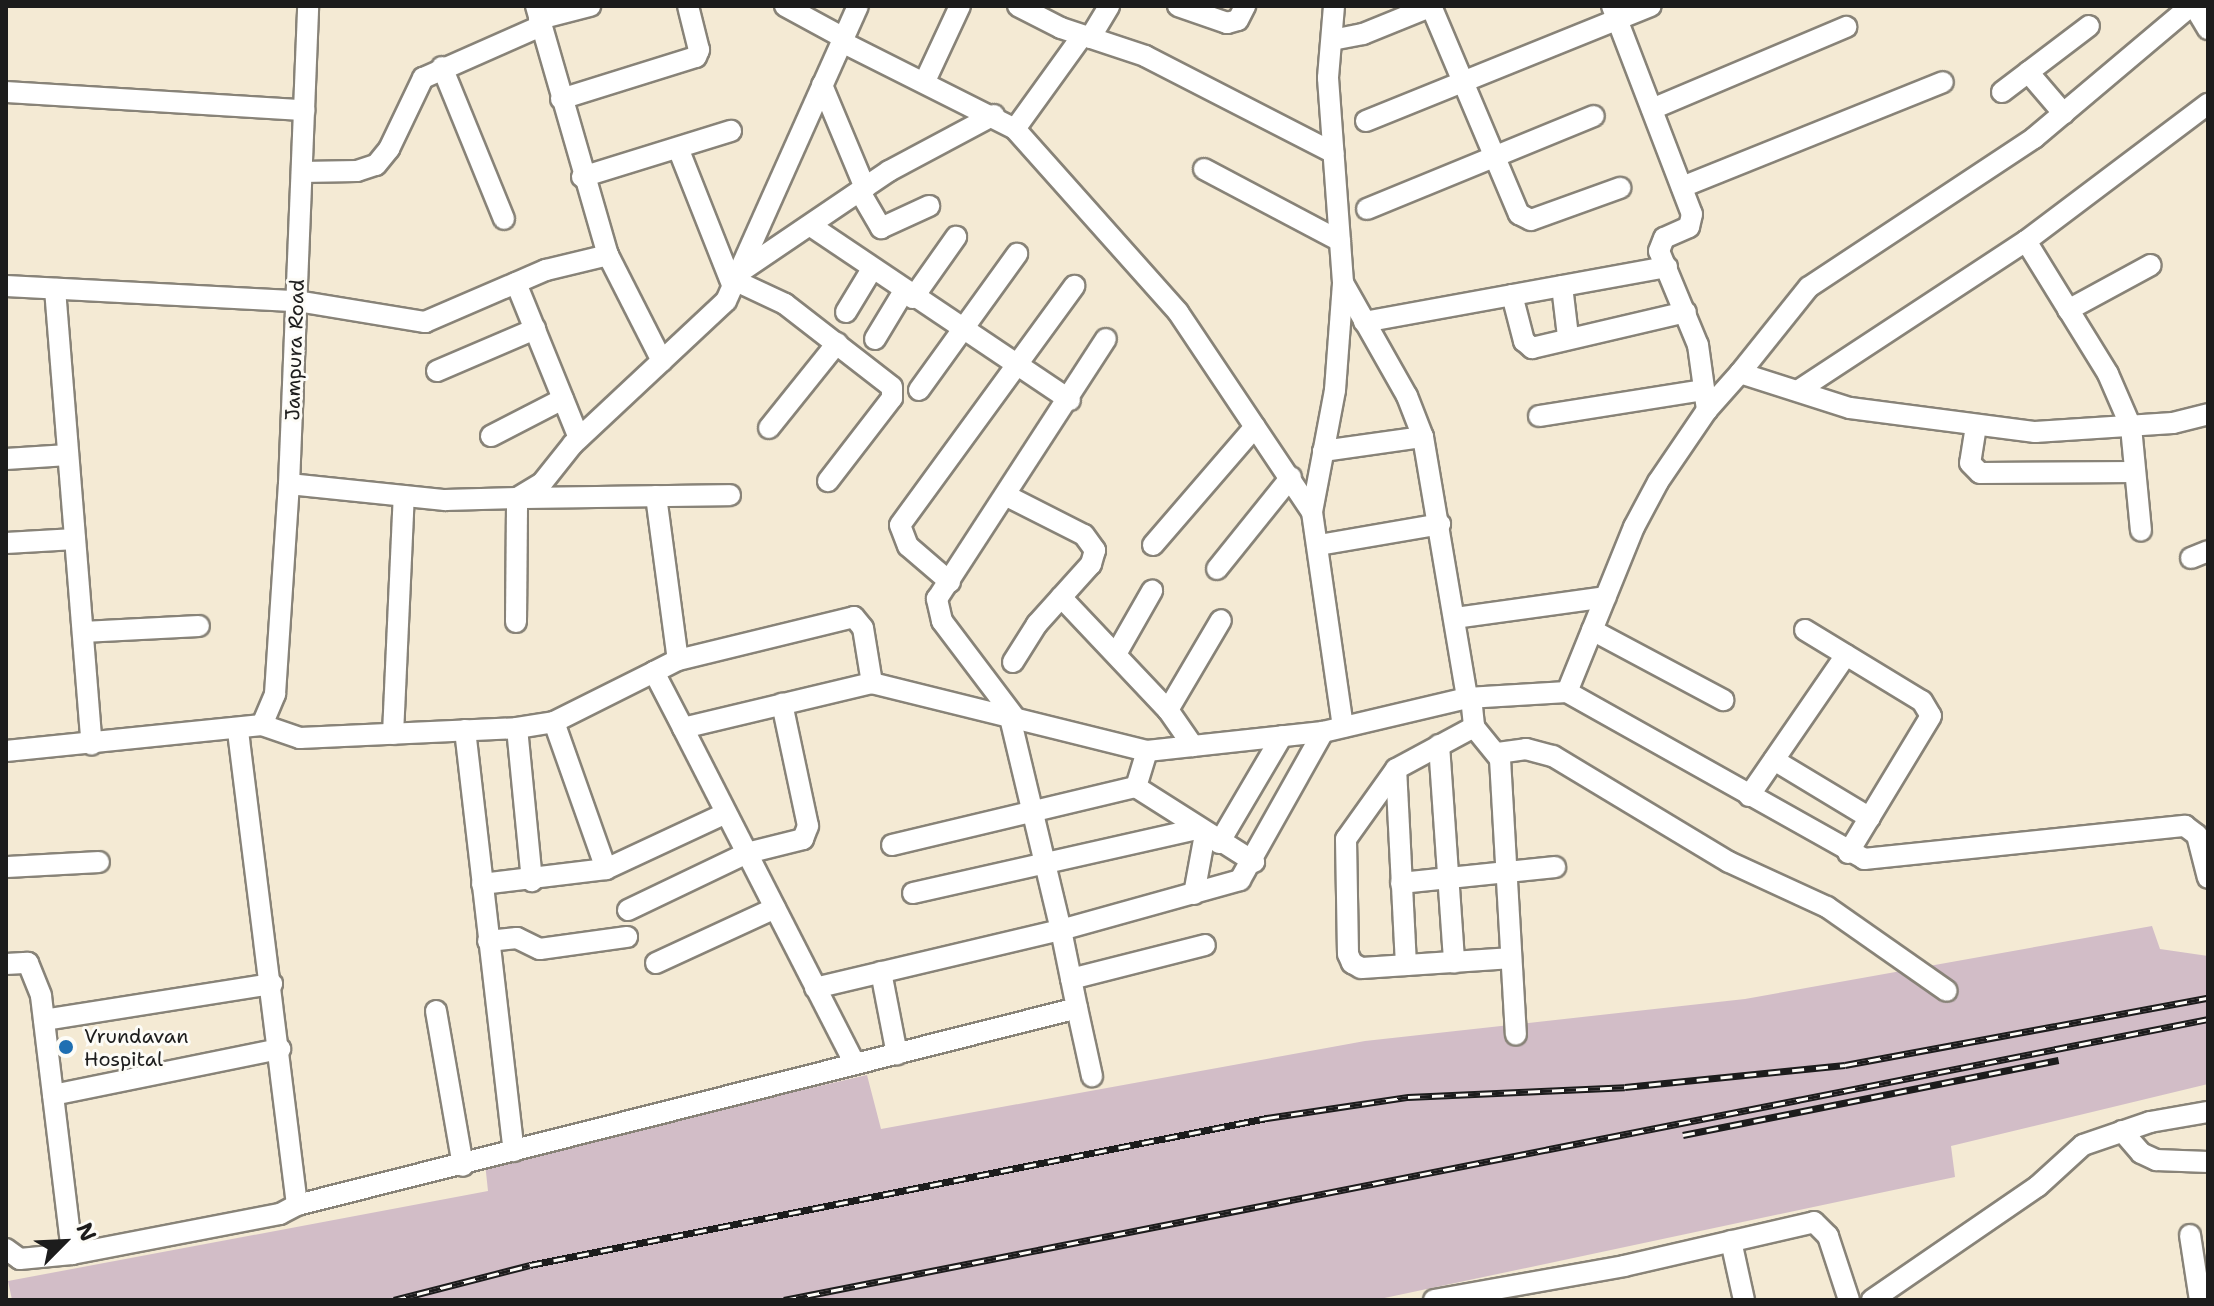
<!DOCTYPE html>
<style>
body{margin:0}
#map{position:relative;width:2214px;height:1306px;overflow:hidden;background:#f4ead4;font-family:"Shantell Sans",sans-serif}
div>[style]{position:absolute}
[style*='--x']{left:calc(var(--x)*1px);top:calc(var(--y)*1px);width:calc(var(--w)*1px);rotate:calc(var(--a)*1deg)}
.industrial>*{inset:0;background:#d2bdc7}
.roads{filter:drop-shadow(2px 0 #888378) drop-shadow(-2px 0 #888378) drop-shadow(0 2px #888378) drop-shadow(0 -2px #888378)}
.minor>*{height:20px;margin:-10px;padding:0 10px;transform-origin:10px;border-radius:10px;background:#fff}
.rail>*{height:7px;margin-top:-3.5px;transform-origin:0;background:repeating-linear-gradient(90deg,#fdfcf7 0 12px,#1c1c1c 0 24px);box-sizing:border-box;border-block:2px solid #1c1c1c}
.dots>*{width:22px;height:22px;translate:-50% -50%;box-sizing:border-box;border:4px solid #fdfcf7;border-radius:50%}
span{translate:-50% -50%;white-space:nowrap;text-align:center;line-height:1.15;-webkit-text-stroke:6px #fdfcf7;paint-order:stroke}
.street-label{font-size:20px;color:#1c1c1c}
.poi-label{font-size:20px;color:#1c1c1c}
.left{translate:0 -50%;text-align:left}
.frame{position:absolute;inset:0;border:8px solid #1c1c1c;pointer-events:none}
.north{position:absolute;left:24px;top:1202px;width:80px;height:80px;-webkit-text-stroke:6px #fdfcf7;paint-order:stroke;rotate:66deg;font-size:22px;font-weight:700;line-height:32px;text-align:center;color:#1c1c1c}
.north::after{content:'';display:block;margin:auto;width:28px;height:36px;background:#1c1c1c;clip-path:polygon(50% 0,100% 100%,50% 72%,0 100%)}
</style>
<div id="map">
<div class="industrial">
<i style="clip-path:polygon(2152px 926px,2160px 949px,2208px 956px,2208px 1084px,1951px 1146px,1955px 1177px,1375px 1300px,12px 1300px,8px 1281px,488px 1191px,485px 1163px,867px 1075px,881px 1129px,1365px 1041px,1745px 999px)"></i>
</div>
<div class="roads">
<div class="minor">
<i style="--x:536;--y:6;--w:259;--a:73.9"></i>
<i style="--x:608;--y:255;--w:119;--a:63"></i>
<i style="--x:785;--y:6;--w:67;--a:28.5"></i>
<i style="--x:1018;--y:6;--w:48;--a:27.1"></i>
<i style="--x:1061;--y:28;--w:89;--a:18.4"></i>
<i style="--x:1145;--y:56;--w:212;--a:27.2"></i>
<i style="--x:1178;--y:6;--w:52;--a:19.1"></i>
<i style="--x:1227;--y:23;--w:11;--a:-15"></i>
<i style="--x:1238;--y:20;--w:16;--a:-63"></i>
<i style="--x:1334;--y:6;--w:72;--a:94.8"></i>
<i style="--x:1328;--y:78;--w:206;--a:85.8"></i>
<i style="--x:1343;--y:283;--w:130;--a:60.5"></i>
<i style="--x:1407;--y:396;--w:44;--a:68.7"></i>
<i style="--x:1423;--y:437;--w:265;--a:80.4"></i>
<i style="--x:1431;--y:6;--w:226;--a:67.1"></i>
<i style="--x:1519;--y:214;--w:13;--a:27"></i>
<i style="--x:1531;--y:220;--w:95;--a:-19.8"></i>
<i style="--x:1612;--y:6;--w:223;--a:69"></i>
<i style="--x:1692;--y:214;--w:13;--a:103"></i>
<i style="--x:1689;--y:227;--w:27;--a:156"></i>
<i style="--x:1664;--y:238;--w:14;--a:111"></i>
<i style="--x:1659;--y:251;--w:102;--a:67.5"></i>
<i style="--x:1698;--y:345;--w:66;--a:82.1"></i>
<i style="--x:2194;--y:6;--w:27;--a:59"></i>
<i style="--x:539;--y:19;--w:53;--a:-14.3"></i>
<i style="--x:1090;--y:38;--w:37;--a:-59"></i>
<i style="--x:1332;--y:40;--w:32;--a:-11"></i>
<i style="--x:1363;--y:34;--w:74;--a:-22.1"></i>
<i style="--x:842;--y:42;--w:194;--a:26.7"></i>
<i style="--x:1015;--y:129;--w:245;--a:48.3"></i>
<i style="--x:1178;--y:312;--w:241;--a:56.2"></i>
<i style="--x:1312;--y:512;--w:217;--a:81.8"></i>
<i style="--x:442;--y:67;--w:164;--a:67.8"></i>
<i style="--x:2028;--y:72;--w:55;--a:49.4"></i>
<i style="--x:925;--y:81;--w:83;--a:-65"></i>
<i style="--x:822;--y:85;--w:112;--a:67.3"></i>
<i style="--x:6;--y:92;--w:299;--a:3.5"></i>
<i style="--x:2002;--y:92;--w:109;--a:-37.2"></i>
<i style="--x:561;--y:99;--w:141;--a:-17.3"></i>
<i style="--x:696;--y:57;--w:8;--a:-67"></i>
<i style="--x:699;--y:50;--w:45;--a:-104"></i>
<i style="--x:1652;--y:109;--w:211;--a:-22.9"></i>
<i style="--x:1366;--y:121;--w:307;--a:-22"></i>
<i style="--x:1015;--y:129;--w:115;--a:-54.2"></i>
<i style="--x:678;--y:148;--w:149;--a:68.4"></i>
<i style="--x:1204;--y:169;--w:154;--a:27.9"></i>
<i style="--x:302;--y:172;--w:55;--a:-1"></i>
<i style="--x:357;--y:171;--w:20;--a:-18"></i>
<i style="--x:376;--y:165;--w:21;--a:-51"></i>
<i style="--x:389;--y:149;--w:79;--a:-64.4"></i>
<i style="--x:423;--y:78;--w:129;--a:-23.8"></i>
<i style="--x:582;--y:177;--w:156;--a:-17.2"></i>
<i style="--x:1682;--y:187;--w:281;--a:-21.9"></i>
<i style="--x:860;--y:192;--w:42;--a:59.7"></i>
<i style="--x:881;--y:228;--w:53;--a:-24.6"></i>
<i style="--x:1367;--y:209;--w:245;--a:-22.3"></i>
<i style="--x:811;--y:226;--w:312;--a:33.9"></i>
<i style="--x:2026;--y:241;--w:156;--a:58.3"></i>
<i style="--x:2108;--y:374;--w:58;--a:66.5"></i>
<i style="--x:2131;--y:427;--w:104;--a:84.5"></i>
<i style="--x:740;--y:272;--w:180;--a:-34.1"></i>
<i style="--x:889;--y:171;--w:119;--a:-28.1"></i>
<i style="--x:736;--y:281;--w:54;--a:25.1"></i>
<i style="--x:785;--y:304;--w:135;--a:37.8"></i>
<i style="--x:892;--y:387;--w:11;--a:90"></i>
<i style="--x:892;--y:398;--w:105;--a:127.6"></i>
<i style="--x:516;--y:283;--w:167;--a:67.9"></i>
<i style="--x:6;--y:286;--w:291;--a:3"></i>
<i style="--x:297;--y:301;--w:130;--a:9.3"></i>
<i style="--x:425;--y:322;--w:132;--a:-23.3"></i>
<i style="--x:546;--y:270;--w:64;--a:-13.6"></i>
<i style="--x:1562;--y:286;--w:50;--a:83.2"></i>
<i style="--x:55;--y:289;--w:457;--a:85.4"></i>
<i style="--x:1512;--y:295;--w:48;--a:75.4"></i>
<i style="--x:1524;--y:341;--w:11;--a:41"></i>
<i style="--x:1532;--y:348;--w:158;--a:-13.2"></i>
<i style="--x:913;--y:298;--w:75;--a:-54.8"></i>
<i style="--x:2068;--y:310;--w:94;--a:-28.5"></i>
<i style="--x:846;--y:312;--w:50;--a:-58.8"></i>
<i style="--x:1364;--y:322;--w:308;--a:-10.3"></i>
<i style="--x:875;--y:339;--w:56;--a:-58.9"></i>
<i style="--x:437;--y:371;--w:107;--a:-23.2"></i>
<i style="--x:1740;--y:373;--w:110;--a:-51.3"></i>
<i style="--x:1809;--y:287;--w:270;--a:-33.5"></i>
<i style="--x:2034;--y:138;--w:205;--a:-40.1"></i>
<i style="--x:919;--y:390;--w:168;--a:-54.2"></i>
<i style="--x:1799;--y:390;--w:272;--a:-33.3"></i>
<i style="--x:2026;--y:241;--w:228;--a:-37"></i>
<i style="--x:1539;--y:416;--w:167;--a:-9"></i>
<i style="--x:1976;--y:426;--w:37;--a:99"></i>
<i style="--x:1970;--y:463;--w:14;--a:45"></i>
<i style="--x:1980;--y:473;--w:155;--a:-0.4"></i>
<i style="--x:769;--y:428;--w:109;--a:-51.3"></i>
<i style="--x:491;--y:436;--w:81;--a:-27.2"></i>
<i style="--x:1323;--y:451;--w:101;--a:-8"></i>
<i style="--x:6;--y:459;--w:62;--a:-3.7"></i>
<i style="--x:289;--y:484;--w:157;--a:5.9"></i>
<i style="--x:445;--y:500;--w:72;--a:-1.6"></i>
<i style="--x:517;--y:498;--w:29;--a:-31"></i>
<i style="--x:542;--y:483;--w:50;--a:-51.5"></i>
<i style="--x:573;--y:444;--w:209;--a:-43.1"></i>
<i style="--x:726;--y:301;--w:323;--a:-65.9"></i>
<i style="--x:656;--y:496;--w:165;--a:82.4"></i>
<i style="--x:1007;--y:496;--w:86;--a:26.9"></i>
<i style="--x:1084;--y:535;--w:19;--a:54"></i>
<i style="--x:1095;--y:550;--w:15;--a:106"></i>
<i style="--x:1091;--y:564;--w:81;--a:132"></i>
<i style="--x:1037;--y:624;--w:45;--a:122.3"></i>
<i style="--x:1312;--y:512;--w:124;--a:-79.3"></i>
<i style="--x:1335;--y:390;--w:107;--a:-85.7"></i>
<i style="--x:6;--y:543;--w:69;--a:-3.3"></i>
<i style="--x:1153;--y:545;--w:156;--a:-49.2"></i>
<i style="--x:1319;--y:545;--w:123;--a:-9.8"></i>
<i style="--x:2191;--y:558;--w:18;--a:-22"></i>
<i style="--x:1217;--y:569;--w:118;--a:-51.2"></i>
<i style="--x:950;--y:582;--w:55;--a:-139.4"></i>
<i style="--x:908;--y:546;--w:22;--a:-111"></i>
<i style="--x:900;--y:525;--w:296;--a:-53.9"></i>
<i style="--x:1061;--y:597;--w:156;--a:46.6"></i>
<i style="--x:1168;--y:710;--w:44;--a:55.2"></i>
<i style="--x:1455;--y:618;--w:152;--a:-7.9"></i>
<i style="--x:516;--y:622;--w:124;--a:-89.5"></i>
<i style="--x:517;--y:498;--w:213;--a:-0.8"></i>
<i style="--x:1592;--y:630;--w:149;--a:28.1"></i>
<i style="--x:1805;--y:630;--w:137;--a:31.3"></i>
<i style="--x:1922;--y:701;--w:17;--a:59"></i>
<i style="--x:1931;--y:716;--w:160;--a:121.2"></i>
<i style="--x:83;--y:632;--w:116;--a:-3"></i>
<i style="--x:1116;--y:654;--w:73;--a:-60.3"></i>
<i style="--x:654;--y:672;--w:27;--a:-27"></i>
<i style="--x:678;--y:660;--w:181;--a:-13.7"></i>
<i style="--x:854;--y:617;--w:14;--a:51"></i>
<i style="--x:863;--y:628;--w:56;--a:80.7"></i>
<i style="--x:1567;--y:692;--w:341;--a:29.3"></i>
<i style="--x:1864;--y:859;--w:323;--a:-5.9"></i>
<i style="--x:2185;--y:826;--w:15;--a:37"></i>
<i style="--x:2197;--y:835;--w:44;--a:75.7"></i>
<i style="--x:1471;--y:697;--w:30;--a:84"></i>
<i style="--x:1474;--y:727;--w:41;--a:50.9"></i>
<i style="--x:1500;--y:759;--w:276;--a:86.7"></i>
<i style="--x:1168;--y:710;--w:104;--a:-59.5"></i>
<i style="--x:1016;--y:719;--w:123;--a:-127.1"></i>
<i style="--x:942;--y:621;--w:23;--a:-103"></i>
<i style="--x:937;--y:599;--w:310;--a:-57"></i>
<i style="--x:554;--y:722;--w:156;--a:70.5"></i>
<i style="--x:262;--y:725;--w:40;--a:18.9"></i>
<i style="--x:300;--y:738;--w:217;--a:-2.6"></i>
<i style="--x:517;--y:728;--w:37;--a:-9"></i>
<i style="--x:554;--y:722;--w:112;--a:-26.6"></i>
<i style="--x:654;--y:672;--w:63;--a:62.6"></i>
<i style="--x:683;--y:728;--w:194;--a:-13.4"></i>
<i style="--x:872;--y:683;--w:283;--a:13.9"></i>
<i style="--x:1147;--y:751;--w:177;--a:-6.2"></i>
<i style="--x:1323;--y:732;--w:148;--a:-13.3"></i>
<i style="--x:1467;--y:698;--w:100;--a:-3.4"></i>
<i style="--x:1567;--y:692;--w:178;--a:-67.9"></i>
<i style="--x:1634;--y:527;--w:51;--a:-61.9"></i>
<i style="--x:1658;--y:482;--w:87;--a:-55.8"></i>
<i style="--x:1707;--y:410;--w:50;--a:-48.3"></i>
<i style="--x:1740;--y:373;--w:115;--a:17.7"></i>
<i style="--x:1850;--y:408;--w:187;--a:7.4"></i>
<i style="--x:2035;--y:432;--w:138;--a:-3.7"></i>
<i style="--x:2173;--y:423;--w:36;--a:-14"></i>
<i style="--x:517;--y:728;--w:154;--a:84.4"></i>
<i style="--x:683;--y:728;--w:377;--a:62.9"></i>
<i style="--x:465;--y:730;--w:424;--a:83.4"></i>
<i style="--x:393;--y:734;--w:238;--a:-87.4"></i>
<i style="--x:1439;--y:745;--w:218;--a:86"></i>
<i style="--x:6;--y:751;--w:257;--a:-5.8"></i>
<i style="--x:262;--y:725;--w:34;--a:-67"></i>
<i style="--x:275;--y:694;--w:210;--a:-86.2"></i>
<i style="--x:289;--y:484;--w:478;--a:-87.7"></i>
<i style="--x:1147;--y:751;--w:38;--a:107"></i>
<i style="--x:1136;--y:787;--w:140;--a:32.4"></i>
<i style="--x:1498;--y:753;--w:28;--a:-8"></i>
<i style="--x:1526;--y:749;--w:28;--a:15"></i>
<i style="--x:1553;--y:756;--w:205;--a:31.1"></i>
<i style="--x:1729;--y:862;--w:108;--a:24.7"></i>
<i style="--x:1827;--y:907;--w:146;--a:35"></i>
<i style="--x:1774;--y:760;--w:112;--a:31.1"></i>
<i style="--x:1396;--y:769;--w:86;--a:125.5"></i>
<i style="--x:1346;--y:839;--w:115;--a:89"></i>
<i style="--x:1348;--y:954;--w:10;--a:66"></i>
<i style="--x:1352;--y:963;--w:10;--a:29"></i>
<i style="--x:1361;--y:968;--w:149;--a:-3.8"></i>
<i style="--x:1749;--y:796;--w:171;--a:-55.5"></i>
<i style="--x:1219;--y:843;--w:124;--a:-59.5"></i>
<i style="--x:892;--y:845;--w:251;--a:-13.4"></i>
<i style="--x:6;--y:867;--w:93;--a:-3.1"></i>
<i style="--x:1401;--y:883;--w:155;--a:-5.9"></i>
<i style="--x:482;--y:884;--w:125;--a:-6.9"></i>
<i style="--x:606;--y:869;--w:132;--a:-25"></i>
<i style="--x:913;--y:893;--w:290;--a:-12.7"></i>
<i style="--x:1194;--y:894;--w:61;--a:-79.6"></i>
<i style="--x:628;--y:910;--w:132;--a:-25.6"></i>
<i style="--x:747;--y:853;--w:58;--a:-14"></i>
<i style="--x:803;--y:839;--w:14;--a:-69"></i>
<i style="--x:808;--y:826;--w:125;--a:-102"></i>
<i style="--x:488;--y:941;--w:29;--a:-6"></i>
<i style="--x:517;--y:938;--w:25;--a:26"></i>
<i style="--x:540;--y:949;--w:88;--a:-7.9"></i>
<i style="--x:656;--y:963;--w:131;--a:-24.8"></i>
<i style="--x:6;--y:964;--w:22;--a:-3"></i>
<i style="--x:28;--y:963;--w:35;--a:68"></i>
<i style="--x:41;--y:996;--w:260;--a:83.1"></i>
<i style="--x:1406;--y:965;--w:196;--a:-92.9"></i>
<i style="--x:1396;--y:769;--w:89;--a:-28.3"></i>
<i style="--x:881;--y:972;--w:84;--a:79"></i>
<i style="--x:1071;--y:979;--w:138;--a:-14.2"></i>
<i style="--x:815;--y:988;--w:253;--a:-13.3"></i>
<i style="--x:1061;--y:930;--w:219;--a:-103.5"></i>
<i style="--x:1077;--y:1008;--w:70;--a:77.6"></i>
<i style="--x:436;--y:1011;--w:157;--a:80.1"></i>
<i style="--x:44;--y:1020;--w:231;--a:-9"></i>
<i style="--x:53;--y:1095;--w:232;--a:-11.5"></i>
<i style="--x:2122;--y:1131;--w:29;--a:49"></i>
<i style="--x:2141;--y:1153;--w:17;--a:25"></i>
<i style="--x:2156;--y:1160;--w:52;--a:2.2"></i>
<i style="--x:297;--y:1205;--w:804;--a:-14.17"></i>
<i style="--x:1077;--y:1008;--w:80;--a:-101.6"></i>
<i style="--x:1061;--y:930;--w:186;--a:-15.6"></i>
<i style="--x:1240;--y:880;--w:170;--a:-60.7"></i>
<i style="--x:2190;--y:1235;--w:66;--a:81.3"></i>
<i style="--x:1731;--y:1241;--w:60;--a:77.6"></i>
<i style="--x:6;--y:1249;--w:17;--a:36"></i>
<i style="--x:20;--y:1259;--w:52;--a:-5.5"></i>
<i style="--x:72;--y:1254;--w:212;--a:-10.9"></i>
<i style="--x:280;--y:1214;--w:19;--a:-28"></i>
<i style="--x:297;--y:1205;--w:480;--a:-97.1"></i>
<i style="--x:1434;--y:1300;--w:193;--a:-10.1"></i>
<i style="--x:1624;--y:1266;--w:195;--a:-13"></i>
<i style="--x:1814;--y:1222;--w:20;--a:45"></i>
<i style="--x:1828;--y:1236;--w:67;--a:71.8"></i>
<i style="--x:1872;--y:1300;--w:201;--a:-34.5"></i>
<i style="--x:2038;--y:1186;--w:61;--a:-42.3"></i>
<i style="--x:2083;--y:1145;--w:71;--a:-18.9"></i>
<i style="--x:2150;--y:1122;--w:59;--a:-9.8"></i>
</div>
</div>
<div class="rail">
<i style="--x:1683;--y:1135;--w:383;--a:-11.3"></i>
<i style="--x:394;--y:1300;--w:140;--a:-14.4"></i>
<i style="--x:530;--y:1265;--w:752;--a:-11.28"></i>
<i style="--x:1267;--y:1118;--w:143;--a:-8.5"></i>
<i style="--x:1408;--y:1097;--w:217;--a:-2.6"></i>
<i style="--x:1625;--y:1087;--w:221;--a:-5.7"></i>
<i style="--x:1845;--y:1065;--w:369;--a:-10.5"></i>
<i style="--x:784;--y:1300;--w:1451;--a:-11.16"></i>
</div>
<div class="dots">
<i style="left:66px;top:1047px;background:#1f6fb2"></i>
</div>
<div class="street-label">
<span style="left:295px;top:350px;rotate:-88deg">Jampura Road</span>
</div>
<div class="poi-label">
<span class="left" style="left:84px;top:1048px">Vrundavan<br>Hospital</span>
</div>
<div class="frame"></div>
<div class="north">N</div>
</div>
